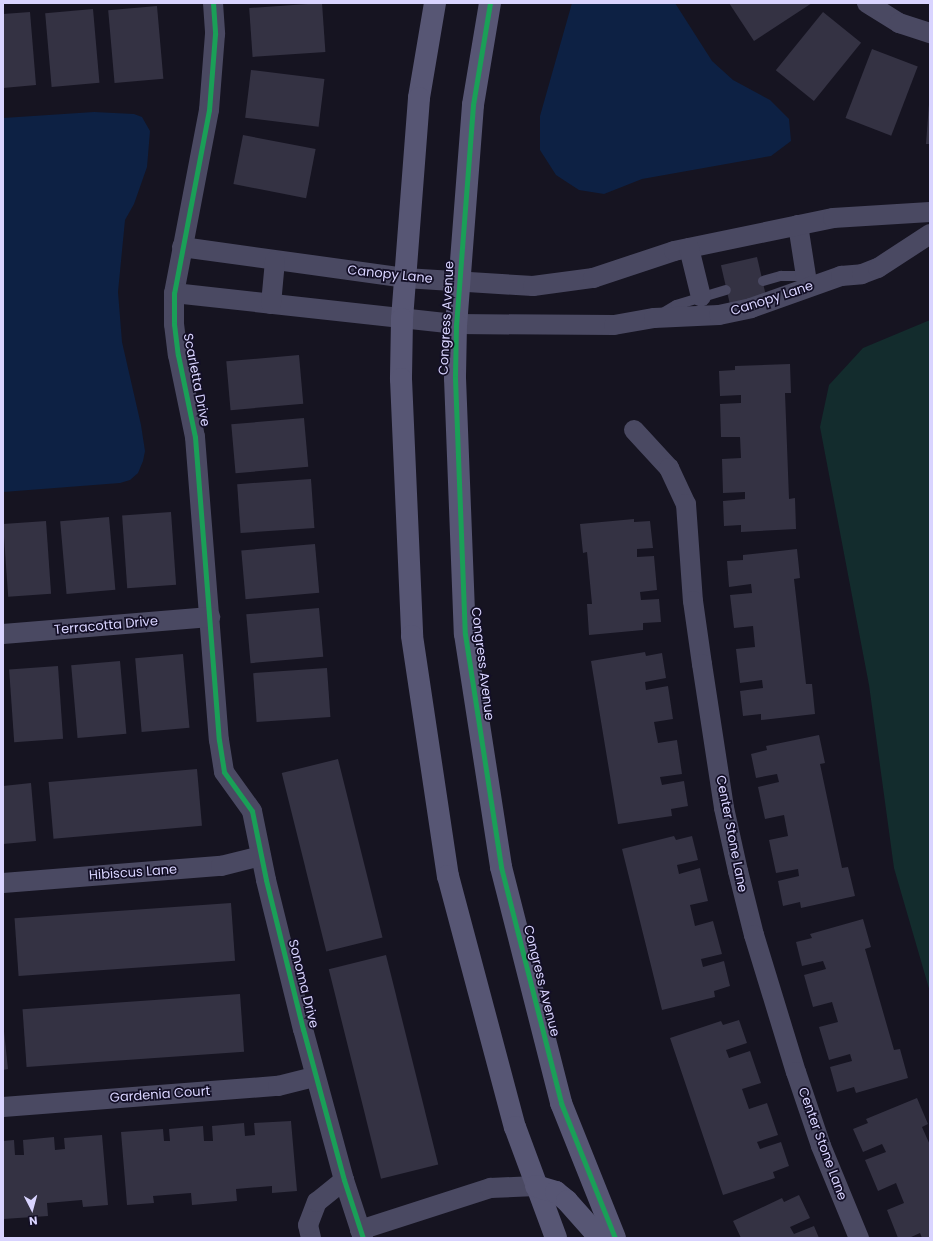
<!DOCTYPE html>
<style>
body{margin:0}
#map{position:relative;width:933px;height:1241px;overflow:hidden;background:#161421;font-family:Poppins,sans-serif}
div>[style]{position:absolute}
[style*='--x']{left:calc(var(--x)*1px);top:calc(var(--y)*1px);width:calc(var(--w)*1px);rotate:calc(var(--a)*1deg)}
.green>*{inset:0;background:#132c2d}
.water>*{inset:0;background:#0d2144}
.building>*{inset:0;background:#343243;transform-origin:0 0}
.lane>*{height:10px;margin:-5px;padding:0 5px;transform-origin:5px;border-radius:5px;background:#4a4962}
.street>*{height:20px;margin:-10px;padding:0 10px;transform-origin:10px;border-radius:10px;background:#4a4962}
.secondary>*{height:22px;margin:-11px;padding:0 11px;transform-origin:11px;border-radius:11px;background:#575674}
.cycleway>*{height:5px;margin:-2.5px;padding:0 2.5px;transform-origin:2.5px;border-radius:2.5px;background:#1a9f57}
span{translate:-50% -50%;white-space:nowrap;text-align:center;line-height:1.15;-webkit-text-stroke:3.5px #130f26;paint-order:stroke}
.street-label{font-size:13px;color:#d9d4ff}
.frame{position:absolute;inset:0;border:4px solid #d9d4ff;pointer-events:none}
.north{position:absolute;left:12px;top:1189px;width:40px;height:40px;-webkit-text-stroke:3px #130f26;paint-order:stroke;rotate:174deg;font-size:11px;font-weight:700;line-height:16px;text-align:center;color:#d9d4ff}
.north::after{content:'';display:block;margin:auto;width:14px;height:18px;background:#d9d4ff;clip-path:polygon(50% 0,100% 100%,50% 72%,0 100%)}
</style>
<div id="map">
<div class="green">
<i style="clip-path:polygon(930px 320px,930px 992px,894px 868px,869px 685px,820px 427px,829px 385px,863px 348px)"></i>
</div>
<div class="water">
<i style="clip-path:polygon(572px 3px,675px 3px,712px 61px,733px 80px,770px 100px,789px 119px,791px 141px,771px 156px,642px 179px,604px 194px,579px 190px,556px 175px,540px 150px,540px 116px)"></i>
<i style="clip-path:polygon(94px 112px,134px 114px,142px 117px,150px 131px,147px 167px,134px 204px,125px 220px,118px 292px,122px 342px,141px 425px,145px 451px,143px 461px,138px 473px,130px 480px,120px 483px,3px 492px,3px 118px)"></i>
</div>
<div class="building">
<i style="left:322px;top:3px;width:49px;height:73px;rotate:86deg"></i>
<i style="clip-path:polygon(729px 3px,812px 3px,754px 41px)"></i>
<i style="left:157px;top:6px;width:73px;height:49px;rotate:85deg"></i>
<i style="left:93px;top:9px;width:74px;height:48px;rotate:85deg"></i>
<i style="clip-path:polygon(30px 12px,36px 85px,3px 88px,3px 14px)"></i>
<i style="left:823px;top:12px;width:49px;height:75px;rotate:39deg"></i>
<i style="left:872px;top:49px;width:49px;height:74px;rotate:21deg"></i>
<i style="left:251px;top:70px;width:74px;height:48px;rotate:7deg"></i>
<i style="clip-path:polygon(929px 104px,930px 104px,930px 144px,926px 144px)"></i>
<i style="left:243px;top:135px;width:74px;height:50px;rotate:11deg"></i>
<i style="left:757px;top:257px;width:41px;height:37px;rotate:77deg"></i>
<i style="left:299px;top:355px;width:49px;height:73px;rotate:85deg"></i>
<i style="clip-path:polygon(790px 364px,791px 393px,785px 393px,789px 499px,795px 498px,796px 529px,741px 532px,741px 525px,724px 526px,723px 501px,745px 499px,745px 492px,723px 493px,722px 459px,741px 458px,740px 437px,721px 437px,720px 404px,741px 403px,741px 395px,720px 396px,719px 371px,735px 370px,735px 366px)"></i>
<i style="left:304px;top:418px;width:49px;height:73px;rotate:85deg"></i>
<i style="left:311px;top:479px;width:49px;height:74px;rotate:86deg"></i>
<i style="left:171px;top:512px;width:73px;height:49px;rotate:86deg"></i>
<i style="left:109px;top:517px;width:73px;height:49px;rotate:85deg"></i>
<i style="clip-path:polygon(634px 519px,634px 522px,650px 521px,653px 548px,637px 549px,637px 557px,654px 556px,657px 590px,640px 592px,641px 600px,659px 599px,661px 622px,643px 623px,643px 630px,589px 635px,587px 604px,592px 604px,587px 552px,583px 553px,580px 524px)"></i>
<i style="left:46px;top:521px;width:73px;height:43px;rotate:86deg"></i>
<i style="left:315px;top:544px;width:49px;height:74px;rotate:85deg"></i>
<i style="clip-path:polygon(797px 549px,800px 578px,794px 579px,806px 684px,812px 684px,815px 714px,761px 720px,761px 714px,743px 716px,740px 691px,763px 688px,762px 680px,740px 683px,736px 649px,755px 647px,753px 626px,734px 628px,730px 595px,752px 593px,751px 584px,729px 587px,727px 561px,743px 560px,743px 555px)"></i>
<i style="left:319px;top:608px;width:49px;height:73px;rotate:85deg"></i>
<i style="clip-path:polygon(645px 652px,646px 656px,662px 653px,666px 678px,645px 682px,646px 690px,668px 686px,673px 719px,654px 722px,658px 743px,677px 740px,682px 774px,660px 777px,662px 785px,684px 781px,688px 806px,671px 809px,672px 816px,618px 824px,591px 661px)"></i>
<i style="left:183px;top:654px;width:74px;height:48px;rotate:85deg"></i>
<i style="left:120px;top:661px;width:73px;height:49px;rotate:85deg"></i>
<i style="left:58px;top:666px;width:73px;height:49px;rotate:86deg"></i>
<i style="left:327px;top:668px;width:49px;height:74px;rotate:86deg"></i>
<i style="clip-path:polygon(819px 735px,825px 763px,820px 764px,842px 868px,848px 867px,855px 896px,801px 908px,800px 902px,783px 906px,778px 881px,799px 876px,798px 869px,776px 873px,769px 840px,788px 836px,784px 815px,765px 819px,758px 787px,779px 782px,777px 774px,756px 778px,751px 754px,767px 750px,766px 746px)"></i>
<i style="left:338px;top:759px;width:184px;height:58px;rotate:76deg"></i>
<i style="left:197px;top:769px;width:57px;height:149px;rotate:85deg"></i>
<i style="clip-path:polygon(31px 783px,36px 841px,3px 844px,3px 786px)"></i>
<i style="clip-path:polygon(674px 836px,676px 840px,692px 836px,698px 860px,677px 865px,679px 874px,700px 868px,708px 901px,690px 905px,695px 926px,713px 921px,722px 954px,701px 959px,703px 967px,724px 961px,730px 986px,714px 991px,715px 997px,662px 1010px,622px 849px)"></i>
<i style="left:231px;top:903px;width:58px;height:217px;rotate:86deg"></i>
<i style="clip-path:polygon(863px 919px,871px 947px,865px 949px,894px 1050px,900px 1049px,908px 1078px,856px 1093px,854px 1087px,837px 1092px,830px 1067px,852px 1061px,850px 1054px,829px 1060px,819px 1027px,838px 1022px,832px 1002px,813px 1007px,804px 975px,826px 969px,823px 961px,802px 966px,796px 942px,812px 938px,810px 934px)"></i>
<i style="left:386px;top:955px;width:216px;height:59px;rotate:76deg"></i>
<i style="left:240px;top:994px;width:58px;height:218px;rotate:86deg"></i>
<i style="clip-path:polygon(739px 1020px,747px 1043px,726px 1050px,729px 1058px,750px 1051px,761px 1083px,742px 1089px,749px 1109px,767px 1103px,778px 1135px,757px 1142px,760px 1149px,781px 1142px,789px 1166px,773px 1172px,775px 1178px,723px 1195px,670px 1038px,721px 1021px,723px 1025px)"></i>
<i style="clip-path:polygon(3px 1022px,8px 1069px,3px 1070px)"></i>
<i style="clip-path:polygon(917px 1098px,928px 1124px,922px 1127px,930px 1145px,930px 1238px,922px 1238px,920px 1233px,909px 1238px,898px 1238px,887px 1210px,904px 1203px,896px 1183px,878px 1191px,865px 1160px,886px 1152px,882px 1144px,863px 1152px,853px 1129px,868px 1123px,866px 1119px)"></i>
<i style="clip-path:polygon(291px 1121px,297px 1191px,272px 1193px,272px 1186px,236px 1189px,237px 1201px,192px 1205px,191px 1193px,153px 1196px,154px 1203px,127px 1205px,121px 1132px,163px 1129px,164px 1141px,170px 1141px,169px 1129px,203px 1126px,204px 1141px,213px 1141px,212px 1126px,244px 1123px,245px 1136px,255px 1135px,254px 1123px)"></i>
<i style="clip-path:polygon(102px 1135px,108px 1205px,83px 1207px,82px 1200px,47px 1203px,48px 1216px,3px 1219px,3px 1141px,14px 1140px,15px 1155px,24px 1155px,23px 1140px,54px 1137px,55px 1150px,65px 1149px,64px 1138px)"></i>
<i style="clip-path:polygon(799px 1195px,810px 1218px,790px 1227px,794px 1234px,814px 1226px,819px 1238px,741px 1238px,733px 1221px,782px 1198px,784px 1202px)"></i>
</div>
<div class="lane">
<i style="--x:763;--y:281;--w:19;--a:-16"></i>
<i style="--x:781;--y:276;--w:27;--a:0"></i>
<i style="--x:661;--y:314;--w:17;--a:-31"></i>
<i style="--x:676;--y:305;--w:52;--a:-16.7"></i>
</div>
<div class="street">
<i style="--x:213;--y:3;--w:31;--a:86"></i>
<i style="--x:215;--y:34;--w:76;--a:94.5"></i>
<i style="--x:209;--y:110;--w:186;--a:100.8"></i>
<i style="--x:174;--y:293;--w:31;--a:90"></i>
<i style="--x:174;--y:324;--w:31;--a:83"></i>
<i style="--x:178;--y:355;--w:84;--a:78.3"></i>
<i style="--x:195;--y:437;--w:304;--a:85.5"></i>
<i style="--x:219;--y:740;--w:32;--a:81"></i>
<i style="--x:224;--y:772;--w:48;--a:54.3"></i>
<i style="--x:252;--y:811;--w:70;--a:78.5"></i>
<i style="--x:266;--y:880;--w:154;--a:76.1"></i>
<i style="--x:303;--y:1029;--w:156;--a:74.8"></i>
<i style="--x:344;--y:1180;--w:61;--a:71.9"></i>
<i style="--x:867;--y:3;--w:38;--a:32"></i>
<i style="--x:899;--y:23;--w:33;--a:18"></i>
<i style="--x:798;--y:225;--w:52;--a:81.1"></i>
<i style="--x:182;--y:247;--w:225;--a:7.9"></i>
<i style="--x:405;--y:278;--w:128;--a:3.6"></i>
<i style="--x:533;--y:286;--w:61;--a:-7.6"></i>
<i style="--x:593;--y:278;--w:85;--a:-18.4"></i>
<i style="--x:674;--y:251;--w:162;--a:-11.7"></i>
<i style="--x:833;--y:218;--w:97;--a:-3.5"></i>
<i style="--x:689;--y:248;--w:50;--a:76.2"></i>
<i style="--x:174;--y:293;--w:284;--a:6.3"></i>
<i style="--x:456;--y:324;--w:158;--a:0.4"></i>
<i style="--x:614;--y:325;--w:41;--a:-9.9"></i>
<i style="--x:654;--y:318;--w:65;--a:-2.6"></i>
<i style="--x:719;--y:315;--w:33;--a:-12"></i>
<i style="--x:751;--y:308;--w:96;--a:-19.6"></i>
<i style="--x:841;--y:276;--w:21;--a:-5"></i>
<i style="--x:862;--y:274;--w:17;--a:-21"></i>
<i style="--x:878;--y:268;--w:62;--a:-33.2"></i>
<i style="--x:271;--y:304;--w:43;--a:-84.7"></i>
<i style="--x:634;--y:430;--w:52;--a:47.4"></i>
<i style="--x:669;--y:468;--w:40;--a:65"></i>
<i style="--x:686;--y:504;--w:97;--a:85.9"></i>
<i style="--x:693;--y:601;--w:64;--a:81.9"></i>
<i style="--x:702;--y:664;--w:146;--a:81.3"></i>
<i style="--x:724;--y:808;--w:65;--a:77.5"></i>
<i style="--x:738;--y:871;--w:66;--a:76"></i>
<i style="--x:754;--y:935;--w:143;--a:73"></i>
<i style="--x:796;--y:1072;--w:78;--a:71.3"></i>
<i style="--x:821;--y:1146;--w:100;--a:67.6"></i>
<i style="--x:3;--y:634;--w:208;--a:-4.7"></i>
<i style="--x:3;--y:883;--w:219;--a:-4.5"></i>
<i style="--x:221;--y:866;--w:41;--a:-14"></i>
<i style="--x:3;--y:1107;--w:276;--a:-4.4"></i>
<i style="--x:278;--y:1086;--w:38;--a:-14"></i>
<i style="--x:360;--y:1230;--w:137;--a:-17.9"></i>
<i style="--x:490;--y:1188;--w:46;--a:-2.5"></i>
<i style="--x:311;--y:1238;--w:13;--a:-103"></i>
<i style="--x:308;--y:1225;--w:25;--a:-69"></i>
<i style="--x:317;--y:1202;--w:35;--a:-39"></i>
</div>
<div class="secondary">
<i style="--x:435;--y:3;--w:96;--a:99.6"></i>
<i style="--x:419;--y:98;--w:222;--a:94.4"></i>
<i style="--x:402;--y:319;--w:60;--a:91"></i>
<i style="--x:401;--y:379;--w:257;--a:87.5"></i>
<i style="--x:412;--y:636;--w:243;--a:81.5"></i>
<i style="--x:448;--y:876;--w:260;--a:75.1"></i>
<i style="--x:515;--y:1127;--w:118;--a:69.7"></i>
<i style="--x:490;--y:3;--w:103;--a:99.5"></i>
<i style="--x:473;--y:105;--w:220;--a:94.4"></i>
<i style="--x:456;--y:324;--w:54;--a:91.1"></i>
<i style="--x:455;--y:378;--w:256;--a:87.8"></i>
<i style="--x:465;--y:634;--w:236;--a:81.2"></i>
<i style="--x:501;--y:867;--w:244;--a:75.7"></i>
<i style="--x:561;--y:1103;--w:145;--a:68.2"></i>
<i style="--x:536;--y:1186;--w:21;--a:17"></i>
<i style="--x:556;--y:1192;--w:14;--a:39"></i>
<i style="--x:567;--y:1201;--w:50;--a:48.3"></i>
</div>
<div class="cycleway">
<i style="--x:213;--y:3;--w:31;--a:86"></i>
<i style="--x:215;--y:34;--w:76;--a:94.5"></i>
<i style="--x:209;--y:110;--w:186;--a:100.8"></i>
<i style="--x:174;--y:293;--w:31;--a:90"></i>
<i style="--x:174;--y:324;--w:31;--a:83"></i>
<i style="--x:178;--y:355;--w:84;--a:78.3"></i>
<i style="--x:195;--y:437;--w:304;--a:85.5"></i>
<i style="--x:219;--y:740;--w:32;--a:81"></i>
<i style="--x:224;--y:772;--w:48;--a:54.3"></i>
<i style="--x:252;--y:811;--w:70;--a:78.5"></i>
<i style="--x:266;--y:880;--w:154;--a:76.1"></i>
<i style="--x:303;--y:1029;--w:156;--a:74.8"></i>
<i style="--x:344;--y:1180;--w:61;--a:71.9"></i>
<i style="--x:490;--y:3;--w:103;--a:99.5"></i>
<i style="--x:473;--y:105;--w:220;--a:94.4"></i>
<i style="--x:456;--y:324;--w:54;--a:91.1"></i>
<i style="--x:455;--y:378;--w:256;--a:87.8"></i>
<i style="--x:465;--y:634;--w:236;--a:81.2"></i>
<i style="--x:501;--y:867;--w:244;--a:75.7"></i>
<i style="--x:561;--y:1103;--w:145;--a:68.2"></i>
</div>
<div class="street-label">
<span style="left:390px;top:275px;rotate:6deg">Canopy Lane</span>
<span style="left:772px;top:299px;rotate:-18deg">Canopy Lane</span>
<span style="left:447px;top:318px;rotate:-87deg">Congress Avenue</span>
<span style="left:196px;top:380px;rotate:79deg">Scarletta Drive</span>
<span style="left:106px;top:626px;rotate:-5deg">Terracotta Drive</span>
<span style="left:482px;top:664px;rotate:83deg">Congress Avenue</span>
<span style="left:731px;top:834px;rotate:79deg">Center Stone Lane</span>
<span style="left:133px;top:873px;rotate:-4deg">Hibiscus Lane</span>
<span style="left:541px;top:981px;rotate:76deg">Congress Avenue</span>
<span style="left:303px;top:984px;rotate:76deg">Sonoma Drive</span>
<span style="left:160px;top:1095px;rotate:-4deg">Gardenia Court</span>
<span style="left:822px;top:1144px;rotate:70deg">Center Stone Lane</span>
</div>
<div class="frame"></div>
<div class="north">N</div>
</div>
